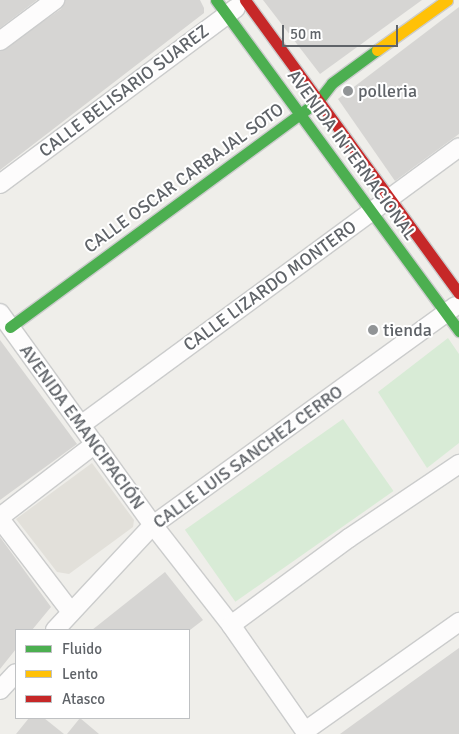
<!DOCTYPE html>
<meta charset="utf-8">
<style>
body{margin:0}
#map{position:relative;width:459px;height:734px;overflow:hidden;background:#efeeea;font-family:Signika,sans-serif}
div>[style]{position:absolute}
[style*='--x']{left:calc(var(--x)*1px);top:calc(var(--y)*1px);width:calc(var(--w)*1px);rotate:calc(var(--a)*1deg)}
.education>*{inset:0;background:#e2e0da}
.green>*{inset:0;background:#d8ebd6;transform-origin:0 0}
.building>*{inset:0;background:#d6d5d3}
.roads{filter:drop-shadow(1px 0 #cbcccc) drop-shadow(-1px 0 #cbcccc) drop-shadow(0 1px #cbcccc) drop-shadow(0 -1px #cbcccc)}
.street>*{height:18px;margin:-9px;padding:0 9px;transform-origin:9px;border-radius:9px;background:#fdfcfc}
.fast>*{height:11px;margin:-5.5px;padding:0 5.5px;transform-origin:5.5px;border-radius:5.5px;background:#4caf50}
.slow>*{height:11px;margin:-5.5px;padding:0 5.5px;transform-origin:5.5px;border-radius:5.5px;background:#ffc107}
.jam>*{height:11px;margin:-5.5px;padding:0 5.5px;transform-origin:5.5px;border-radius:5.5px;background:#c62828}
.dots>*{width:14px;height:14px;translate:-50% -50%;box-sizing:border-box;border:2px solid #fff;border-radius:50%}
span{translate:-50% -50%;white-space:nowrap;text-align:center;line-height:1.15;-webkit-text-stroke:4px #fff;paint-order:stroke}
.street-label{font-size:18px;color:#5f6368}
.poi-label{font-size:18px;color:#5f6368}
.left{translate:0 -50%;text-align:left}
.legend{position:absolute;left:15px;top:629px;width:175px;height:90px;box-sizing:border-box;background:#fff;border:1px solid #bfc1c3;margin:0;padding:6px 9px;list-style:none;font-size:15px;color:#5f6368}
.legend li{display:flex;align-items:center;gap:10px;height:25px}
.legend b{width:25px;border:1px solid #bfc1c3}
.scale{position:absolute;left:282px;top:25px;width:116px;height:22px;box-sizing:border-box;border:2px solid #5f6368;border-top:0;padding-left:6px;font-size:15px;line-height:18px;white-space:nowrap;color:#5f6368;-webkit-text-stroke:4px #fff;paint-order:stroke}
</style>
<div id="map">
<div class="education">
<i style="clip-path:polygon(92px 463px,134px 520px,133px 527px,69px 574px,57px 572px,16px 519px)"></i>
</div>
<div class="green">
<i style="clip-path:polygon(448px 338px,459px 354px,459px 443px,427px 468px,378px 392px)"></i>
<i style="left:343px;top:419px;width:88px;height:193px;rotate:55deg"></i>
</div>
<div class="building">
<i style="clip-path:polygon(0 0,37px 0,0 28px)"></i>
<i style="clip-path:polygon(65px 0,200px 0,204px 8px,204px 13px,0 170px,0 51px,61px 9px)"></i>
<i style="clip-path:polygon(263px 0,422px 0,320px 74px)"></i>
<i style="clip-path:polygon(459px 7px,459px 134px,395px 181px,338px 99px)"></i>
<i style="clip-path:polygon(0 340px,77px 444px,0 500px)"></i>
<i style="clip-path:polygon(0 537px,51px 607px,32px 630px,16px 630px,16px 649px,0 669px)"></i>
<i style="clip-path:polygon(165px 572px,203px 620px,190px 630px,92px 630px)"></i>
<i style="clip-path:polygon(459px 648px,459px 734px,340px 734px,413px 681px)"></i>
<i style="clip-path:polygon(29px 718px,44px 718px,64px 734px,16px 734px)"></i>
<i style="clip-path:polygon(80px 718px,99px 734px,67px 734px)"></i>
</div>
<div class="roads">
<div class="street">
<i style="--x:0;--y:41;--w:69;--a:-36.7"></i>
<i style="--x:0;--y:184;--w:294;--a:-36.7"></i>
<i style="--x:0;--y:313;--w:261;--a:54.2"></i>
<i style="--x:153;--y:525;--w:127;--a:52"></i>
<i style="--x:231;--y:625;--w:133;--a:55.1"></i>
<i style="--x:81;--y:425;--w:469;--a:-36.3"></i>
<i style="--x:0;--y:517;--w:120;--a:-37.5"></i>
<i style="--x:0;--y:519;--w:117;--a:52.6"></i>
<i style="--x:231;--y:625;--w:147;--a:-36.4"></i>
<i style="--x:349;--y:538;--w:133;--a:-33.9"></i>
<i style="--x:55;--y:630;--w:144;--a:-47"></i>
<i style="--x:153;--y:525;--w:373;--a:-35.9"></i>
<i style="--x:0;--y:690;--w:23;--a:-47"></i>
<i style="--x:305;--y:731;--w:189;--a:-35.3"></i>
</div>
<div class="fast">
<i style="--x:216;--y:0;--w:411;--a:53.7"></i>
<i style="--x:10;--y:327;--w:382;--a:-36.3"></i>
<i style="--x:318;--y:101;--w:23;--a:-52"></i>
<i style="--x:332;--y:83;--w:56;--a:-36.3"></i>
</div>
<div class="slow">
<i style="--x:377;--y:50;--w:86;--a:-35.5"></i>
</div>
<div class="jam">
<i style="--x:245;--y:0;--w:363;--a:53.9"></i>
</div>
</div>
<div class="dots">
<i style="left:348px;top:91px;background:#919496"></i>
<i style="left:373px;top:330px;background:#919496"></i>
</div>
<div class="street-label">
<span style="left:124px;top:91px;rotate:-37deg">CALLE BELISARIO SUAREZ</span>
<span style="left:352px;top:155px;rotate:54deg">AVENIDA INTERNACIONAL</span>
<span style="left:184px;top:178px;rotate:-36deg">CALLE OSCAR CARBAJAL SOTO</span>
<span style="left:270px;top:286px;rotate:-36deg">CALLE LIZARDO MONTERO</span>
<span style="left:82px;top:427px;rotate:54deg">AVENIDA EMANCIPACIÓN</span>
<span style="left:248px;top:457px;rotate:-36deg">CALLE LUIS SANCHEZ CERRO</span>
</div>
<div class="poi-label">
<span class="left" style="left:358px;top:91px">polleria</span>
<span class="left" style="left:383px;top:330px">tienda</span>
</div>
<ul class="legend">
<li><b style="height:6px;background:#4caf50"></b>Fluido</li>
<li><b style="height:6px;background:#ffc107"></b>Lento</li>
<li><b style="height:6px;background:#c62828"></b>Atasco</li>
</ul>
<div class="scale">50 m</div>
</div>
